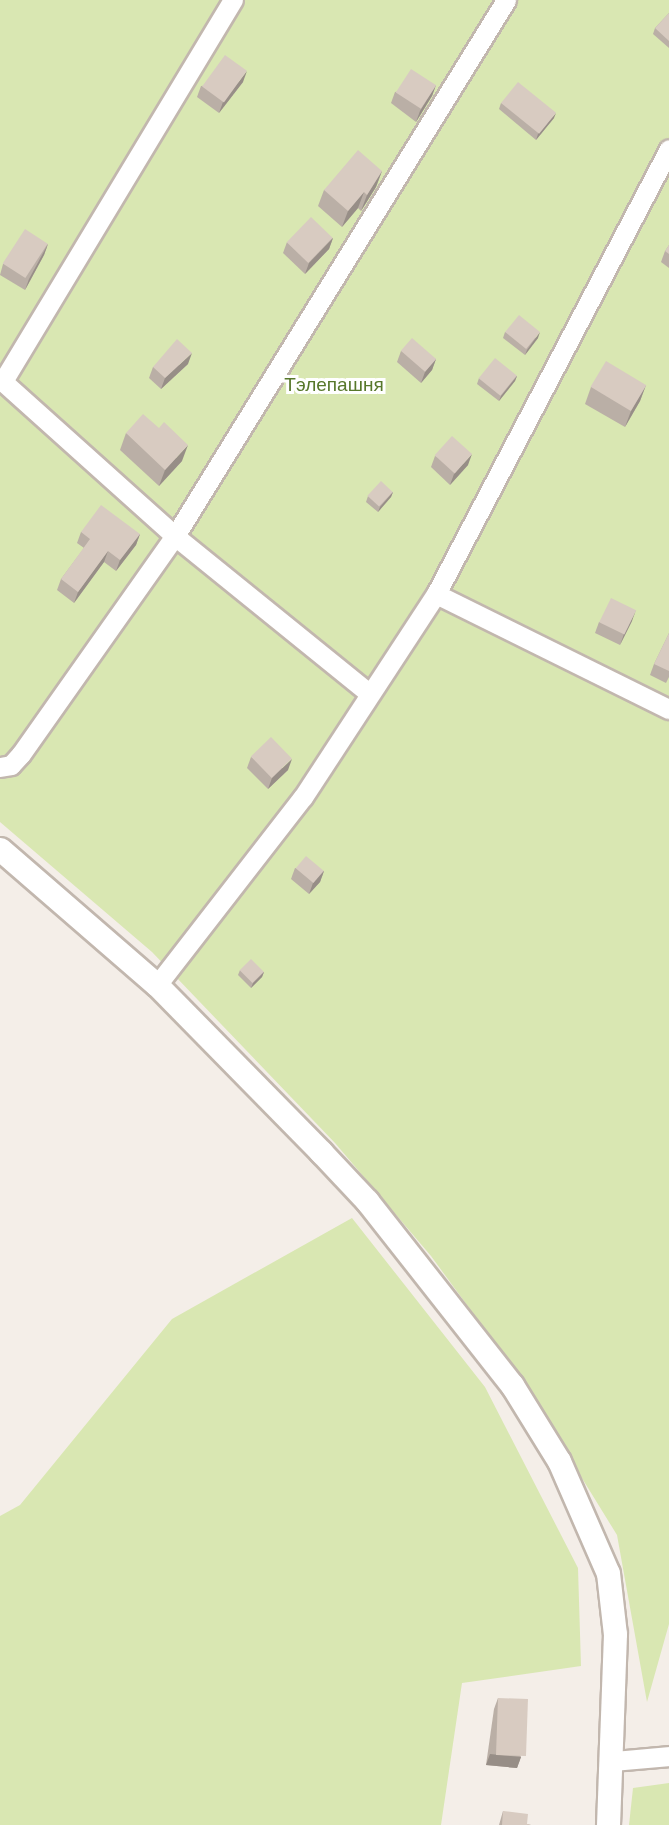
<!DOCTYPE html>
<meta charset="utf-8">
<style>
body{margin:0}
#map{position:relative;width:669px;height:1825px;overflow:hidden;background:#f4eee8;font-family:"Work Sans",sans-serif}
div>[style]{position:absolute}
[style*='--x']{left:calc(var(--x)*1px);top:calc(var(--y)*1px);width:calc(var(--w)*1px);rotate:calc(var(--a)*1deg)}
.green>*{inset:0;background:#d9e7b2}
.roads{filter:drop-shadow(2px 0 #c2b7ae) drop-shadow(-2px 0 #c2b7ae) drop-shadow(0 2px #c2b7ae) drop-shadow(0 -2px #c2b7ae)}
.minor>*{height:19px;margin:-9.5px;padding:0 9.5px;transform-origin:9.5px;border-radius:9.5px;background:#fff}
.tertiary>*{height:23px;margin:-11.5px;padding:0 11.5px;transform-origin:11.5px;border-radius:11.5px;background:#fff}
.wall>*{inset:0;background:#baafa6}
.shaded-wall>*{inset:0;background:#978e87}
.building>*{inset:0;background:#d8cbc1;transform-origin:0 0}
span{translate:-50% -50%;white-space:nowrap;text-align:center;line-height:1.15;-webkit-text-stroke:6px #fff;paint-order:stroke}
.park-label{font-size:19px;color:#57782b}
</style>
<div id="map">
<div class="green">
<i style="clip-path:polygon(0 0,669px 0,669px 1624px,647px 1702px,617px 1535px,519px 1376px,431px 1256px,335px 1143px,152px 952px,0 822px)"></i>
<i style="clip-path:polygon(352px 1218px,485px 1387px,578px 1568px,581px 1666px,462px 1683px,441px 1825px,0 1825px,0 1516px,20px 1505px,172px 1319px)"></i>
<i style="clip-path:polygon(669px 1783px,669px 1825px,629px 1825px,633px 1788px)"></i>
</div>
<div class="roads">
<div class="minor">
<i style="--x:0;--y:379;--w:235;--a:41.9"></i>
<i style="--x:175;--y:536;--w:250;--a:39"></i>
<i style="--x:3;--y:381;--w:445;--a:-58.9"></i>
<i style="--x:436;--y:594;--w:260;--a:26.3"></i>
<i style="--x:0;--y:767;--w:11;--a:-10"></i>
<i style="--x:11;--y:765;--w:15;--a:-48"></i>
<i style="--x:21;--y:754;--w:267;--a:-54.8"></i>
<i style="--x:175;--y:536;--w:630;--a:-58.3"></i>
<i style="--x:157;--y:985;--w:238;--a:-52.2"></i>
<i style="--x:303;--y:797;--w:243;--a:-56.8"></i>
<i style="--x:436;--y:594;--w:502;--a:-62.36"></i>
<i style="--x:613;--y:1761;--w:56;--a:-5.1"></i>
</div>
<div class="tertiary">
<i style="--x:0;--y:849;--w:208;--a:40.9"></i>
<i style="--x:157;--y:985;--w:234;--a:45.5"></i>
<i style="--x:321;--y:1152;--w:67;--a:46.8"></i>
<i style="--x:367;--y:1201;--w:234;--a:51.8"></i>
<i style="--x:512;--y:1385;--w:89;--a:58.3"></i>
<i style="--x:559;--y:1461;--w:122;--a:66.4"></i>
<i style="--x:608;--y:1573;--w:61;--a:83.5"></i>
<i style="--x:615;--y:1634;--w:191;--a:92.1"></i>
</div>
</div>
<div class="wall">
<i style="clip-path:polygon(669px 13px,669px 48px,653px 34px,655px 28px)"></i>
<i style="clip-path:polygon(243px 82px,219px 113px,197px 97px,201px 86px)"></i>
<i style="clip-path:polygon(436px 85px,432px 96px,416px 122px,391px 103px,395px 92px)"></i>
<i style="clip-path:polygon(501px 103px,554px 118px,536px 140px,499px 109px)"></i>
<i style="clip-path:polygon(382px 171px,376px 187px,361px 211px,358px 208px,342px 227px,318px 206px,324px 190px)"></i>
<i style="clip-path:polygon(333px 238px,329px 249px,305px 274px,283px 253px,287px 242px)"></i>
<i style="clip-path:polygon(48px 244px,44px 255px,25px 290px,0 275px,3px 264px)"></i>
<i style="clip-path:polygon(669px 245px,669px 268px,661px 262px,665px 251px)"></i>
<i style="clip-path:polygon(505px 332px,538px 338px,525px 355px,503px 338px)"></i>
<i style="clip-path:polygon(401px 351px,436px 359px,432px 370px,421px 383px,397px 362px)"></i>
<i style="clip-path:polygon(188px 364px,161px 389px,149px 378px,153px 367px)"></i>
<i style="clip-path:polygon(517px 376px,515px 381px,499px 401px,477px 384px,479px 378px)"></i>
<i style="clip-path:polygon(646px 385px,640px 401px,625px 427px,585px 404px,591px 387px)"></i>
<i style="clip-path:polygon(126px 433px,182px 461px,159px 486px,120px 450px)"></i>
<i style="clip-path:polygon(435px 456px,468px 465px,450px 485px,431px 467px)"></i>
<i style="clip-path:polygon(393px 492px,391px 497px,378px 512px,366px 502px,368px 496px)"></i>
<i style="clip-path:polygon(81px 532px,140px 534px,136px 545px,116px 571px,104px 562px,74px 603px,57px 590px,61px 579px,84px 548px,77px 543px)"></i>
<i style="clip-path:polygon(632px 621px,620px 645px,595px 633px,599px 622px)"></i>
<i style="clip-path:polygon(669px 633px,669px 677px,666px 683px,650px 675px,654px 664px)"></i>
<i style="clip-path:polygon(251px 757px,288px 770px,268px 789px,247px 768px)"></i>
<i style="clip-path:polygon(295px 868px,324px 871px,320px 882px,309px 894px,291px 879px)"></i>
<i style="clip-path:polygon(240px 970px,264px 972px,262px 977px,251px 988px,238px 975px)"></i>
<i style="clip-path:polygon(498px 1698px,521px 1757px,517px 1768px,486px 1765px,494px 1709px)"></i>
<i style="clip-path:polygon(503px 1811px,527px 1824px,531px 1825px,499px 1825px)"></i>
</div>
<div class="shaded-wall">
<i style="clip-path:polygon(247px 71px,243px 82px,219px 113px,223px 102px)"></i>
<i style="clip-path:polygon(436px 85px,432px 96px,416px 122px,420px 111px)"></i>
<i style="clip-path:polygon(556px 113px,554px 118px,536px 140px,538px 134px)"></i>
<i style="clip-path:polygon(382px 171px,376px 187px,361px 211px,367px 195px)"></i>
<i style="clip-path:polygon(364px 192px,358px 208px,342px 227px,348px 211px)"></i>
<i style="clip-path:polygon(333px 238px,329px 249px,305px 274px,309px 263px)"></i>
<i style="clip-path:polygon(48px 244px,44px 255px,25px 290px,29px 279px)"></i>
<i style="clip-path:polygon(540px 332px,538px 338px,525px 355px,527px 350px)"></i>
<i style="clip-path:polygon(192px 353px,188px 364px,161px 389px,165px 378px)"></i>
<i style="clip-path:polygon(436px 359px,432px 370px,421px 383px,425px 372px)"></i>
<i style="clip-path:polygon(517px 376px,515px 381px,499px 401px,501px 396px)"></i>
<i style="clip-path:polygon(646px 385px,640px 401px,625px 427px,631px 411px)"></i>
<i style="clip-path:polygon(188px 445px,182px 461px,159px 486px,165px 470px)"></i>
<i style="clip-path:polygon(472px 454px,468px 465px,450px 485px,454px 474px)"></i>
<i style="clip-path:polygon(393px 492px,391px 497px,378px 512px,380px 507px)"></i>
<i style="clip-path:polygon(140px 534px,136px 545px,116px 571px,120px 560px)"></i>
<i style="clip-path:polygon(108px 551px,104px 562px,74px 603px,78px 592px)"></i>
<i style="clip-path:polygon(636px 610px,632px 621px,620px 645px,624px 634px)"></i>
<i style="clip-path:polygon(292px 759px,288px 770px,268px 789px,272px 778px)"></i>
<i style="clip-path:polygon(324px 871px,320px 882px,309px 894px,313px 883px)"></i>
<i style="clip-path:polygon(264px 972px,262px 977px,251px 988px,253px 983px)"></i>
<i style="clip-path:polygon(490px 1754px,521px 1757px,517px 1768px,486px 1765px)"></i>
</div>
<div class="building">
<i style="clip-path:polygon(669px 13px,669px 41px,655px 28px)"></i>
<i style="left:225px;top:55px;width:27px;height:39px;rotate:36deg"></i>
<i style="left:411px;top:69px;width:30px;height:28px;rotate:33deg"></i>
<i style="left:518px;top:82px;width:49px;height:27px;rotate:39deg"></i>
<i style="clip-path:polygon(358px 150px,382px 171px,367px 195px,364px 192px,348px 211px,324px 190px)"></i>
<i style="left:311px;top:217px;width:30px;height:35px;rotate:44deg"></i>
<i style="left:25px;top:229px;width:27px;height:41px;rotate:33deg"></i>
<i style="clip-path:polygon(669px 245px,669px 254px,665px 251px)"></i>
<i style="left:519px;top:315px;width:27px;height:22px;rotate:39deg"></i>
<i style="left:412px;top:338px;width:32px;height:17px;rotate:41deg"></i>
<i style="clip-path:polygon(177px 339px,192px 353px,165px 378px,153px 367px)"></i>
<i style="left:495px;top:358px;width:28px;height:26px;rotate:39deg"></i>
<i style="left:606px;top:361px;width:47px;height:30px;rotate:31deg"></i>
<i style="clip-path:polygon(143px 414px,159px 428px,164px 422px,188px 445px,165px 470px,126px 433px)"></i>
<i style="left:452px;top:436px;width:27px;height:26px;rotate:42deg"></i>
<i style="left:381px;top:481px;width:16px;height:20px;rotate:43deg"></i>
<i style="clip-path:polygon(101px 505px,140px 534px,120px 560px,108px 551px,78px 592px,61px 579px,90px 539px,81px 532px)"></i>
<i style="left:611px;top:598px;width:28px;height:27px;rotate:26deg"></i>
<i style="clip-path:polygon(669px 633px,669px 671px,654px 664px)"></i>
<i style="left:271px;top:737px;width:30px;height:28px;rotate:46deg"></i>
<i style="left:306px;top:856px;width:23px;height:16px;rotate:40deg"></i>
<i style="left:251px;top:959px;width:18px;height:16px;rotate:45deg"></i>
<i style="left:498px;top:1698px;width:30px;height:57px;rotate:2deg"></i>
<i style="clip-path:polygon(503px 1811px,528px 1814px,527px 1824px,531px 1825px,502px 1825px)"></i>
</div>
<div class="park-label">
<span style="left:334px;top:385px">Тэлепашня</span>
</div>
</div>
